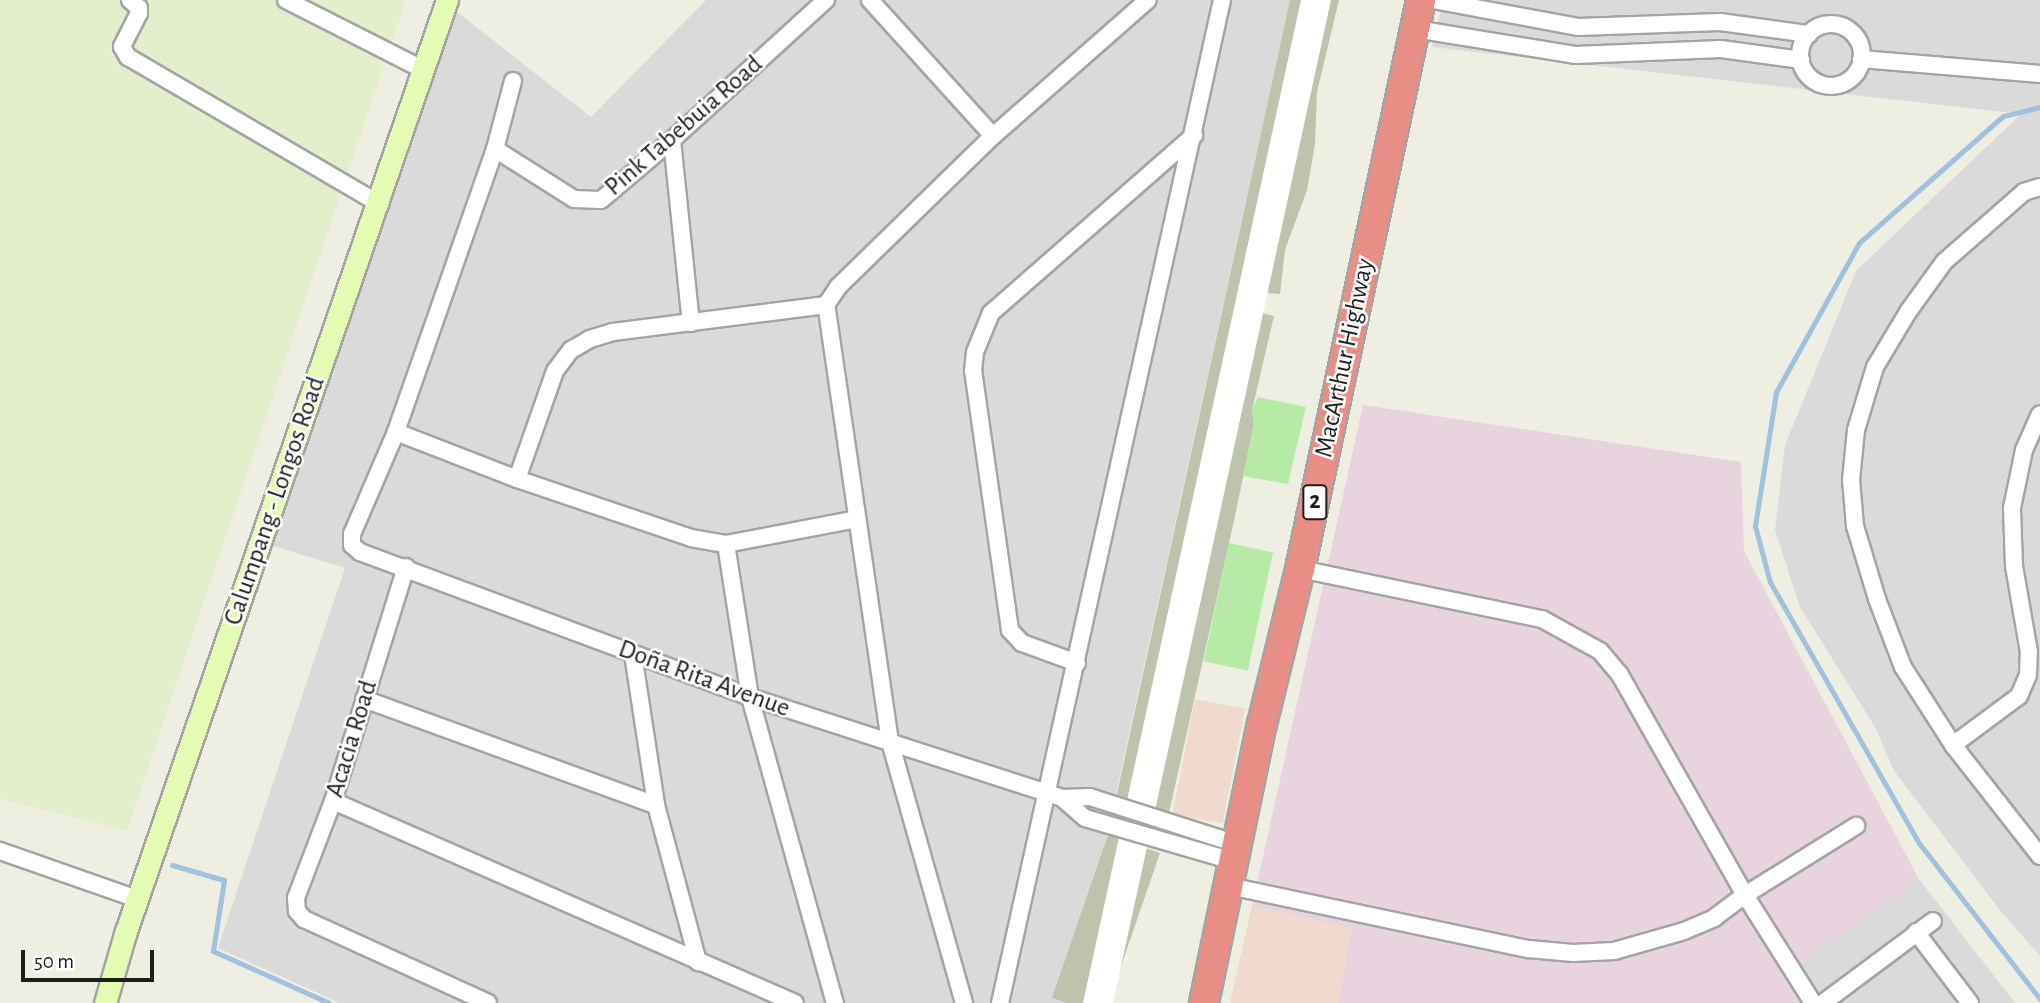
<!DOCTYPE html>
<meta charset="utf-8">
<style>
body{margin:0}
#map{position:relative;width:2040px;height:1003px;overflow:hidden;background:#efeee2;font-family:"Alegreya Sans",sans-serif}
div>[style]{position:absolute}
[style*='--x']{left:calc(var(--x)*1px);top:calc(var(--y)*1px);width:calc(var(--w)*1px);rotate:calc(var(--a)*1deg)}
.residential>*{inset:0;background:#dbdada}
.commercial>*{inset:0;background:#f0dad0;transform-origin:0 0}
.industrial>*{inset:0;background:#e8d4df}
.construction>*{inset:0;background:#bec3ad;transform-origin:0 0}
.farmland>*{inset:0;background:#e3eecc}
.grass>*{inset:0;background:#b6eba6;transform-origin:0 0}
.pier>*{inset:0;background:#fff}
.stream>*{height:5px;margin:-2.5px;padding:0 2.5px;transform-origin:2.5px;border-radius:2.5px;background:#a1c1de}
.roads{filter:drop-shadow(2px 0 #a4a4a4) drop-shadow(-2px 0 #a4a4a4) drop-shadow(0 2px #a4a4a4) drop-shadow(0 -2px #a4a4a4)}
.street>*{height:16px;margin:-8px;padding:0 8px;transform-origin:8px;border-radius:8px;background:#fff}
.street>.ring{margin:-8px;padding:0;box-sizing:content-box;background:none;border:16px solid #fff;border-radius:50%}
.secondary>*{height:21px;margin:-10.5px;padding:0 10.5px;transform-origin:10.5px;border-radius:10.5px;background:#e5fbb3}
.highway>*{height:28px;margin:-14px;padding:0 14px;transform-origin:14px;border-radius:14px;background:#e98d87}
span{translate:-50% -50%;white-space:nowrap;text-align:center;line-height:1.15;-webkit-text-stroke:5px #fff;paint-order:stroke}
.shield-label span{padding:2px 5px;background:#fff;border:2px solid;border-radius:5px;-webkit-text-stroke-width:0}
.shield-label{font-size:24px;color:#1d1d1d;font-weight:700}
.street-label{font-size:26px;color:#1d1d1d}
.scale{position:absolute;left:21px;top:950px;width:133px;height:32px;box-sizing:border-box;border:4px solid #1d1d1d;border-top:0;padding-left:9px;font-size:21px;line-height:24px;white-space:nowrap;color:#1d1d1d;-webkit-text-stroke:5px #fff;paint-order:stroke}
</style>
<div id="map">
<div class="residential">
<i style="clip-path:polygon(706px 0,1290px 0,1070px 1003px,340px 1003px,218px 948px,345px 568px,270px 545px,457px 12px,591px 117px)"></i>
<i style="clip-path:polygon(1443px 0,2040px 0,2040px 956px,2000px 910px,1894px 771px,1875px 727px,1800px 607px,1775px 530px,1785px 445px,1856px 271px,2021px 114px,1432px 47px)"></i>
<i style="clip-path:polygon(1919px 879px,2015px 1003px,1801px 1003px,1783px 977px)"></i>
</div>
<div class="commercial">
<i style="left:1195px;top:699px;width:51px;height:117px;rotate:11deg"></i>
<i style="clip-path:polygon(1252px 906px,1353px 928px,1338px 1003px,1230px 1003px)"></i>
</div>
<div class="industrial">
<i style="clip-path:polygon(1363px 405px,1741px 462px,1744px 551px,1919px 879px,1783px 977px,1801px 1003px,1338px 1003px,1352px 928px,1252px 906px)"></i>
</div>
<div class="construction">
<i style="clip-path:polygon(1290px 0,1339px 0,1317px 92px,1315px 144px,1307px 190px,1285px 250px,1280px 294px,1266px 293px,1262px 313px,1274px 316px,1252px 410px,1254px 424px,1235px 516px,1169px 813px,1116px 798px)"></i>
<i style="left:1108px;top:835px;width:55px;height:172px;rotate:19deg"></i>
</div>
<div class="farmland">
<i style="clip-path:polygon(0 0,406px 0,127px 831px,0 798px)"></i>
</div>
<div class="grass">
<i style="clip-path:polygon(1258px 397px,1306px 407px,1288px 484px,1243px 476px,1254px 424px,1252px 410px)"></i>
<i style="left:1229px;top:543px;width:45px;height:121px;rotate:12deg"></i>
</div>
<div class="pier">
<i style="clip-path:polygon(1301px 0,1331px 0,1207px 572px,1113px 1003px,1083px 1003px)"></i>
</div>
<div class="stream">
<i style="--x:2040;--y:107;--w:38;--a:166"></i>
<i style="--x:2003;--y:116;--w:192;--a:138.6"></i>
<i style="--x:1859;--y:243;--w:171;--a:119.1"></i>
<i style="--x:1776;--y:392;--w:136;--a:98.9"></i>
<i style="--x:1755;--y:526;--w:58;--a:75"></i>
<i style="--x:1770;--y:582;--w:301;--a:60.3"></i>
<i style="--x:1919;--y:843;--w:197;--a:52.2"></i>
<i style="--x:172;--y:865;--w:54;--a:16.1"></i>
<i style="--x:224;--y:880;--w:72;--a:98.8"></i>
<i style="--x:213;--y:951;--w:127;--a:24.1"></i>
</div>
<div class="roads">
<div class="street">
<i style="--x:130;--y:0;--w:12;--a:42"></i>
<i style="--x:139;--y:8;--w:5;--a:90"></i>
<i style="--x:139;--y:13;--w:38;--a:117"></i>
<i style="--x:122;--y:47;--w:12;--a:59"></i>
<i style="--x:128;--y:57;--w:292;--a:30.3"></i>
<i style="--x:286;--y:0;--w:155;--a:26.9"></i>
<i style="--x:870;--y:0;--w:183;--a:47.9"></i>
<i style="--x:1433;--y:0;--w:147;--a:10.5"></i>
<i style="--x:1578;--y:27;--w:142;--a:-2"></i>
<i style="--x:1720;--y:22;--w:90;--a:7.7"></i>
<i class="ring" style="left:1800px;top:24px;width:46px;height:46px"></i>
<i style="--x:1415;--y:29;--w:162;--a:9.2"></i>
<i style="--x:1575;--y:55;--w:146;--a:-2.4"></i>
<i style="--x:1721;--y:49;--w:81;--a:7.8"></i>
<i style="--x:1861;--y:59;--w:180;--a:4.8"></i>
<i style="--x:513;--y:81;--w:70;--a:104.8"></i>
<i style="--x:495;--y:149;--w:300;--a:109.3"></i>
<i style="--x:396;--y:432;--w:111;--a:113.3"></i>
<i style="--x:352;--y:534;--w:11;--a:90"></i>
<i style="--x:352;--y:545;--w:11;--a:41"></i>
<i style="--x:360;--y:552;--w:416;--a:20.4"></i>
<i style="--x:750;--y:697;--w:328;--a:17.9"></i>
<i style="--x:1062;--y:798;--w:28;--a:-2"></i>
<i style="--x:1090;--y:797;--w:154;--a:17.7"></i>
<i style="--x:672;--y:140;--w:184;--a:84.1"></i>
<i style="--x:495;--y:149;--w:93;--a:32.3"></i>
<i style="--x:574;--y:199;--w:27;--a:2"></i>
<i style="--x:601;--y:200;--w:93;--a:-40.2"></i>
<i style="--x:672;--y:140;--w:208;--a:-42.3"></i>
<i style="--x:2040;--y:187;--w:17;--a:163"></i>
<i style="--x:2024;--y:192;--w:106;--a:138.8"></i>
<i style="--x:1944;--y:262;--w:62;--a:125.8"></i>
<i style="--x:1908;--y:312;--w:64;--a:121"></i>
<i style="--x:1875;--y:367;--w:66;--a:106.8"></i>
<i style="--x:1856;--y:430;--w:50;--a:95.7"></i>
<i style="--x:1851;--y:480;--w:46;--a:85"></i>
<i style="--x:1855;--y:526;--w:76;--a:73.2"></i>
<i style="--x:1877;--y:599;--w:73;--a:69.1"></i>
<i style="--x:1903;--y:667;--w:93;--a:57.3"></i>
<i style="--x:1953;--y:745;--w:141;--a:51.9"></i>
<i style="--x:396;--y:432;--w:130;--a:21.2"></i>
<i style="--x:517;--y:479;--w:184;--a:18.7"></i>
<i style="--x:691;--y:538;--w:36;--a:10"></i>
<i style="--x:726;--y:544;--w:155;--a:81.1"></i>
<i style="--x:750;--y:697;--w:318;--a:74.5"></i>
<i style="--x:517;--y:479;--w:114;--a:-70.6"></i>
<i style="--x:555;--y:371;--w:26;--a:-53"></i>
<i style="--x:571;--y:350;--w:22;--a:-30"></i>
<i style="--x:590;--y:339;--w:24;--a:-17"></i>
<i style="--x:613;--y:332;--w:215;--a:-7.2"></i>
<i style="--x:726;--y:544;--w:133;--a:-10.8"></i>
<i style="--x:406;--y:567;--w:245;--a:107.3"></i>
<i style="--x:333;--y:801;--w:104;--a:110.9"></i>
<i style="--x:296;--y:898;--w:13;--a:86"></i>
<i style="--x:297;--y:911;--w:11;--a:49"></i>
<i style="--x:304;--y:919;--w:202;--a:24.5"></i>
<i style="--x:1300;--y:569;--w:247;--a:11.7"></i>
<i style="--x:1542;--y:619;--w:66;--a:28.9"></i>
<i style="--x:1600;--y:651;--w:31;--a:50"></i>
<i style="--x:1620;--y:675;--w:253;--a:60.4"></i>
<i style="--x:1745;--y:895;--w:128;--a:57.8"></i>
<i style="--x:633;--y:654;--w:153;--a:81.3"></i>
<i style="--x:656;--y:805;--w:163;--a:75"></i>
<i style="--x:1077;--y:663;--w:59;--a:-160"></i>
<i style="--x:1022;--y:643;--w:18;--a:-133"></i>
<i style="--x:1010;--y:630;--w:262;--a:-98.1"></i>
<i style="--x:973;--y:371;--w:19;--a:-84"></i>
<i style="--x:975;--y:352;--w:42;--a:-67.7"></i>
<i style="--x:991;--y:313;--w:270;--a:-41.2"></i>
<i style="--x:364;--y:699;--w:311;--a:20"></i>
<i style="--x:1953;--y:745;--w:82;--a:-36.6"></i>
<i style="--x:2019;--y:696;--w:23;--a:-67"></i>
<i style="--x:2028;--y:675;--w:23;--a:-88"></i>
<i style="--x:2029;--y:652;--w:87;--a:-99.9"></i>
<i style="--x:2014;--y:566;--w:58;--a:-92"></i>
<i style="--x:2012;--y:508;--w:59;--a:-78.3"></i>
<i style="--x:2024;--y:450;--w:39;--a:-66"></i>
<i style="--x:1062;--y:798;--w:30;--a:41"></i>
<i style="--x:1085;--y:818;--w:154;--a:16.2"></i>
<i style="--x:333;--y:801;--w:504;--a:23.62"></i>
<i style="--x:0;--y:851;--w:145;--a:19.3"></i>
<i style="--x:1229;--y:886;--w:307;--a:11.9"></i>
<i style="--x:1529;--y:949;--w:44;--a:5.2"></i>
<i style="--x:1573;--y:953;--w:41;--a:-2.8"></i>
<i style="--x:1614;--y:951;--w:73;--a:-15.9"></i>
<i style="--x:1684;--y:931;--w:33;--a:-23"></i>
<i style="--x:1714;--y:918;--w:39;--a:-37"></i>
<i style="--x:1745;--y:895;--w:131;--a:-31.9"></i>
<i style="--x:1916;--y:932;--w:89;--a:52.7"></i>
<i style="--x:964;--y:1003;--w:271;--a:-105.8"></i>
<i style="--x:890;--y:742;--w:442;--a:-98.3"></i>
<i style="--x:826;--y:305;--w:22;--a:-56"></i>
<i style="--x:838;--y:287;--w:216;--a:-44.3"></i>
<i style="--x:993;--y:136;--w:206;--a:-41.3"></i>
<i style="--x:1000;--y:1003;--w:1027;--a:-77.52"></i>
<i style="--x:1823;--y:1003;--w:137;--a:-36.7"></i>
</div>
<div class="secondary">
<i style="--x:105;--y:1003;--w:72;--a:-73.8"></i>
<i style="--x:125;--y:934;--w:988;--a:-70.98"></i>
</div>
<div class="highway">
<i style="--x:1204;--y:1003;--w:285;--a:-78.3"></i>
<i style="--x:1262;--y:724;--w:160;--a:-76.2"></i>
<i style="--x:1300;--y:569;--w:582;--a:-77.99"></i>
</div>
</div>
<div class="shield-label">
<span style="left:1315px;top:502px">2</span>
</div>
<div class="street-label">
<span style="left:684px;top:126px;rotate:-41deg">Pink Tabebuia Road</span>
<span style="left:1345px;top:358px;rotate:-78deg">MacArthur Highway</span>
<span style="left:275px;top:501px;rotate:-71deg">Calumpang - Longos Road</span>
<span style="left:704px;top:679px;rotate:20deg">Doña Rita Avenue</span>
<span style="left:352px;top:739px;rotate:-73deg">Acacia Road</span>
</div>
<div class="scale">50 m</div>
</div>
